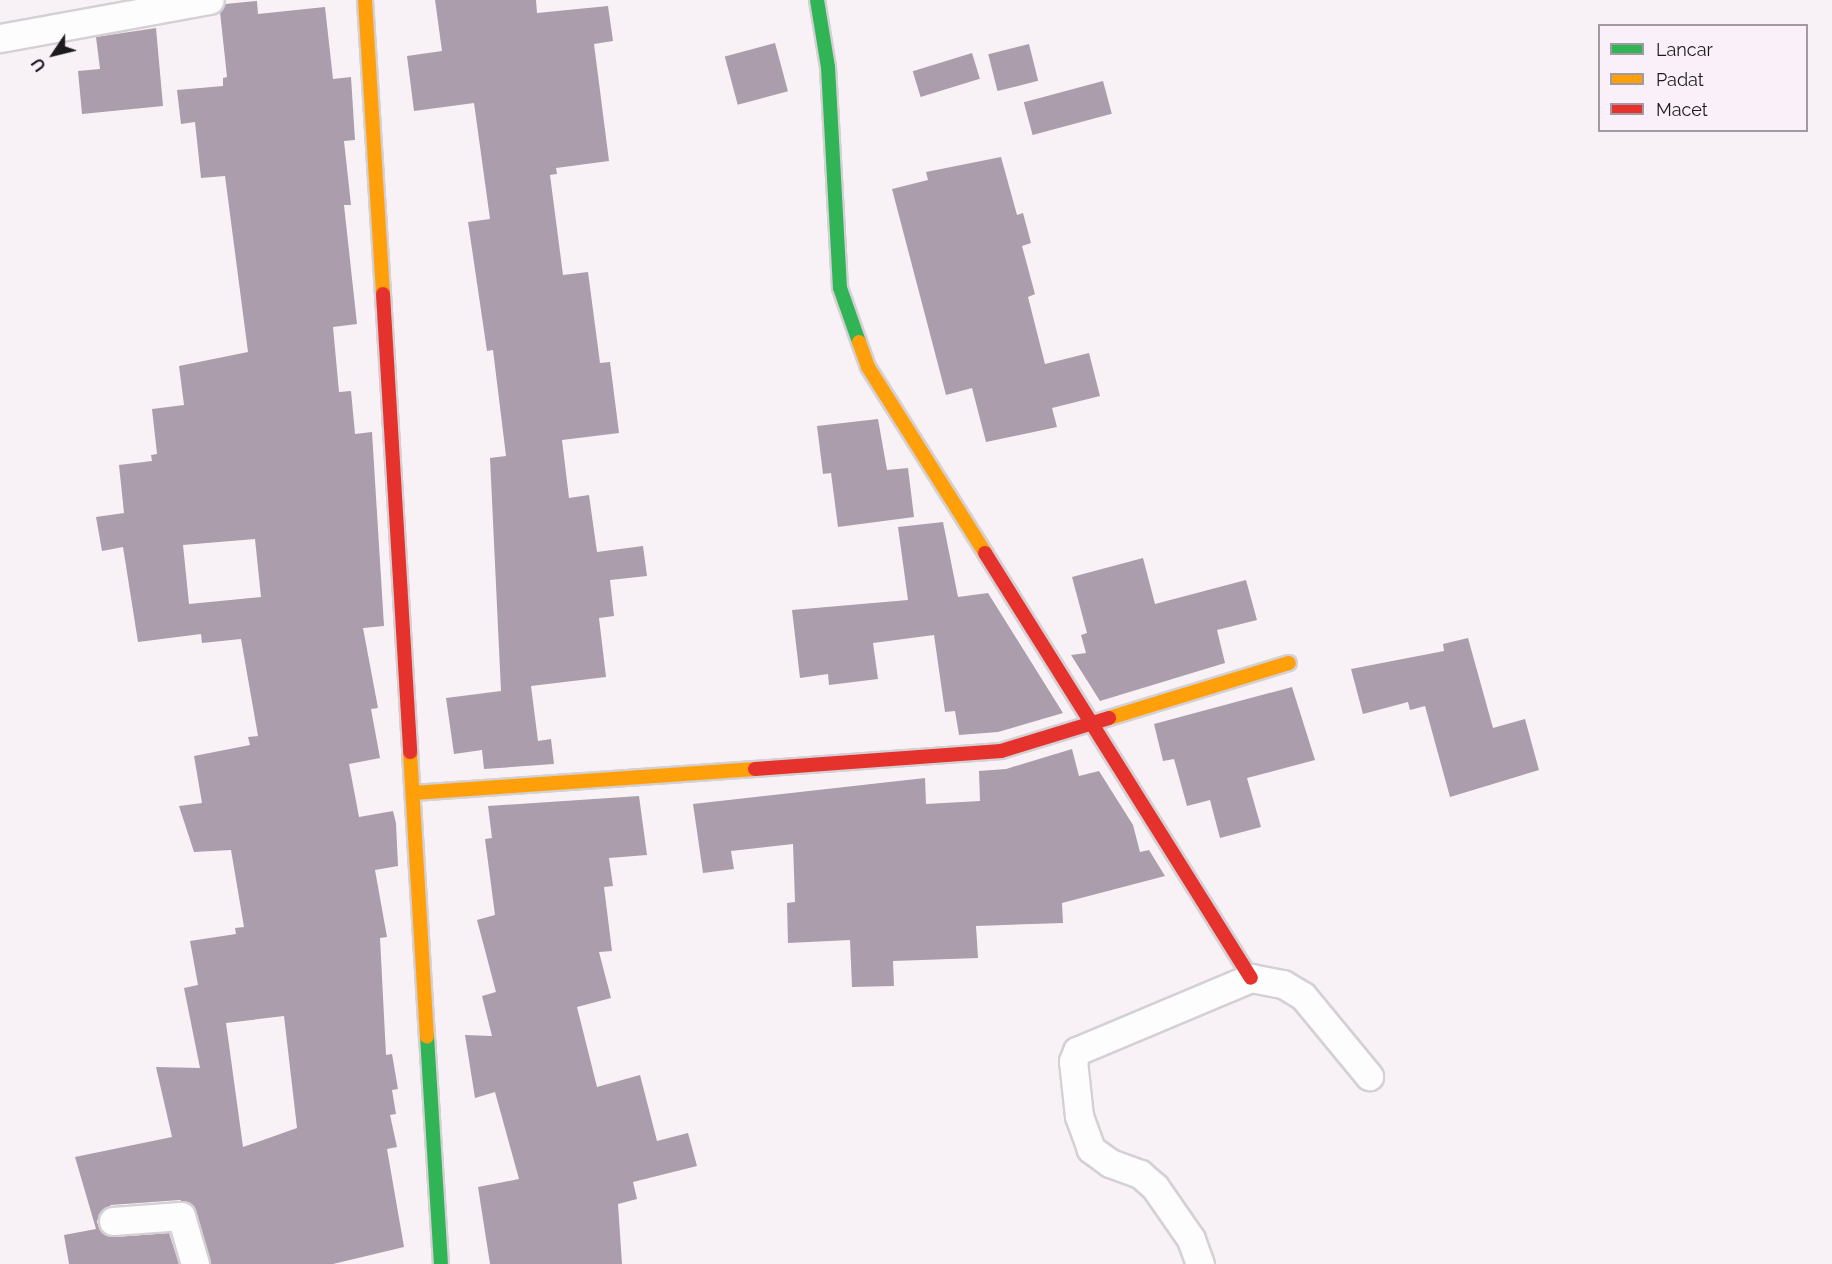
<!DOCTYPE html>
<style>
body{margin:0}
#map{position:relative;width:1832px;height:1264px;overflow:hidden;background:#f8f2f7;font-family:Raleway,sans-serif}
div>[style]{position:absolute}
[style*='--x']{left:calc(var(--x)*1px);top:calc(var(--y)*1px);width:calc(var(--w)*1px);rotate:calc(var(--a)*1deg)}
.building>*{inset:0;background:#ab9dab;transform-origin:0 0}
.roads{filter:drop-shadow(2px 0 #d4d0d4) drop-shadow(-2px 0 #d4d0d4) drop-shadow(0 2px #d4d0d4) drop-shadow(0 -2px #d4d0d4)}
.street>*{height:27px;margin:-13.5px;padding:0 13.5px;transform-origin:13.5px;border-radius:13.5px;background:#fefdfe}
.fast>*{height:14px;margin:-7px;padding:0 7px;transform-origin:7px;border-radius:7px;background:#30b455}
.slow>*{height:14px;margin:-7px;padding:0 7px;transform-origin:7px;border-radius:7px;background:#ff9f0a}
.jam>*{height:14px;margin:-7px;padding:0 7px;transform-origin:7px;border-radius:7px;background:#e5322d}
span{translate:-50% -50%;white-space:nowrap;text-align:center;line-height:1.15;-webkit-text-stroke:6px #faf0f9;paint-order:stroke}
.legend{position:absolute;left:1598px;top:24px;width:210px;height:108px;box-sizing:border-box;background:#faf0f9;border:2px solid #a29aa1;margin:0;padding:8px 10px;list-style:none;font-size:18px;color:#1d1a1d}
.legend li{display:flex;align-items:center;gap:12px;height:30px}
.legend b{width:30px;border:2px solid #a29aa1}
.north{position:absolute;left:24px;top:24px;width:60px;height:60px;-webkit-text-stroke:4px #faf0f9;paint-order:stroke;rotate:235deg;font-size:16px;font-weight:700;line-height:24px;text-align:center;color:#1d1a1d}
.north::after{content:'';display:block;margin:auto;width:21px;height:27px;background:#1d1a1d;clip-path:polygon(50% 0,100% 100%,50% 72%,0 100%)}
</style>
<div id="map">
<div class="building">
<i style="clip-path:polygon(435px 0,536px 0,537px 13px,608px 6px,613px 41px,594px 44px,609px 161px,556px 168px,557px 174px,550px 175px,563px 275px,588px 272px,600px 363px,610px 362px,619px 433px,562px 440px,569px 498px,589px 495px,597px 552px,643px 546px,647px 576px,610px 580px,614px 616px,599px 618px,606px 677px,531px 686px,538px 741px,551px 739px,554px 764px,484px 769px,482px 750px,454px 754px,446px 698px,501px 691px,490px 458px,506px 456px,493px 350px,487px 351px,468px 222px,490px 219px,474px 103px,414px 111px,407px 56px,442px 51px)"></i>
<i style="clip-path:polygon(evenodd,257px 1px,258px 14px,325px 7px,333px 79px,351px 77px,355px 140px,344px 141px,351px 205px,344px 205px,357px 324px,333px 327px,339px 392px,351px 391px,355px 434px,372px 432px,384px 626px,363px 628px,378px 708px,371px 709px,380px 758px,349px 764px,359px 817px,393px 811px,396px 823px,398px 866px,375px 870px,387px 937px,380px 938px,386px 1055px,392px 1054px,398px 1089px,392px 1090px,396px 1114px,390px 1115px,397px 1147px,387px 1149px,404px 1247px,333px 1264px,210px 1264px,196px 1211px,180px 1200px,111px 1205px,99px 1214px,97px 1222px,100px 1230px,114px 1237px,169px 1233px,179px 1264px,69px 1264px,64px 1235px,96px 1229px,75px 1157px,172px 1137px,156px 1067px,200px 1068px,184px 988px,198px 985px,190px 941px,236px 934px,235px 928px,244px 927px,231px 850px,194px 852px,179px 806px,202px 803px,194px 756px,250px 745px,248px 737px,258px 736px,241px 639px,202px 643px,201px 634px,138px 642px,123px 547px,102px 551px,96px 517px,124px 513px,119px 465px,152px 461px,151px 455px,157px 454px,152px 409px,184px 405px,179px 366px,248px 352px,225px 176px,201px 178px,195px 122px,181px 124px,177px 90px,223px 86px,223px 78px,227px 77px,220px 12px,225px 4px,257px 1px,255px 539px,261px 597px,189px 604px,183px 545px,255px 539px,257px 1px,284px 1016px,297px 1128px,243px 1147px,226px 1023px,284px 1016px)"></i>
<i style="clip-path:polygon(156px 28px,163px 106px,82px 114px,78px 71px,100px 69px,96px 37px)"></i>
<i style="left:775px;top:43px;width:50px;height:52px;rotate:75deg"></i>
<i style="left:1029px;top:44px;width:38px;height:42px;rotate:76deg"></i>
<i style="left:972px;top:53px;width:27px;height:62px;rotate:73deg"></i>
<i style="left:1103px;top:81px;width:34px;height:82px;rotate:75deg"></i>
<i style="clip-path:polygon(1001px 157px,1017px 215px,1023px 213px,1031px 243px,1022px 246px,1035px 294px,1028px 297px,1045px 364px,1089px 353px,1100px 396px,1052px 408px,1057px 427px,986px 442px,972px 388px,946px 395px,892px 189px,928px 180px,926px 172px)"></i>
<i style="clip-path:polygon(878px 419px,887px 470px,908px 468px,914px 517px,838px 527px,831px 473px,823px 474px,817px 426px)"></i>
<i style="clip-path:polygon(943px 522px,958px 597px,988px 593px,1063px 713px,998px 732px,959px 735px,955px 711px,945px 712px,934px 635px,873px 643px,878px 679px,829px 685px,828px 674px,800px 678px,792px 610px,908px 600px,898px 527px)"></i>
<i style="clip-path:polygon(1143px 558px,1155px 604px,1246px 580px,1257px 620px,1217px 630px,1225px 663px,1100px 701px,1071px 655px,1086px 653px,1081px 635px,1087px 633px,1072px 577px)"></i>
<i style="clip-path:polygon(1468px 638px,1493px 728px,1525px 719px,1539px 770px,1450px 797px,1425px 706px,1410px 710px,1408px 702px,1363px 714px,1351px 669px,1444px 651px,1443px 644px)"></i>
<i style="clip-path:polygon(1292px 687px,1315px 760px,1247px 778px,1261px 827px,1220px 838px,1210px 800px,1187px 806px,1174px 759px,1163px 761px,1154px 724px)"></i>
<i style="clip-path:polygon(1072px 749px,1079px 776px,1099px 771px,1133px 825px,1140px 852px,1149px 850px,1165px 876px,1062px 903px,1063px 923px,976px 926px,978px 958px,893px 961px,894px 986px,852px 987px,850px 940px,788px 943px,787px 903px,795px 902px,793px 844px,731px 851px,734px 869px,703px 873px,693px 804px,925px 778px,926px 804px,980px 801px,979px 771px,1006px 769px)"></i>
<i style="clip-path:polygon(639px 796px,647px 855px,609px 858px,613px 886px,604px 887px,612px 951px,599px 952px,611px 998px,577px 1007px,597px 1087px,640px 1075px,657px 1141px,688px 1133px,697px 1166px,633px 1182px,637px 1199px,618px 1204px,622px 1264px,490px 1264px,478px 1187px,519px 1179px,495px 1092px,475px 1098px,465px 1035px,492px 1036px,482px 996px,496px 992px,477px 920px,495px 915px,485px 839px,492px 838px,488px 806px)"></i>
</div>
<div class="roads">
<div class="street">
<i style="--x:0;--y:38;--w:213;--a:-10.3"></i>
<i style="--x:113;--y:1221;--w:68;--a:-4.2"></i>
<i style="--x:181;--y:1216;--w:50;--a:73.7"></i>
<i style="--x:1200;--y:1264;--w:27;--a:-110"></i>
<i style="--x:1191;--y:1239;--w:63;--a:-124.7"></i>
<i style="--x:1155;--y:1187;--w:20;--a:-139"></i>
<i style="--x:1140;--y:1174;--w:32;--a:-160"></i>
<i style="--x:1110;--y:1163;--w:24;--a:-144"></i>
<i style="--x:1091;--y:1149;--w:35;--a:-110"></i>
<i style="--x:1079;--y:1116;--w:55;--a:-96.2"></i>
<i style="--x:1073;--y:1061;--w:11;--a:-68"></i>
<i style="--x:1077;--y:1051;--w:189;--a:-22.8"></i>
<i style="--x:1251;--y:978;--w:33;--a:11"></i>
<i style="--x:1283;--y:984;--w:23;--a:31"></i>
<i style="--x:1303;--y:996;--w:104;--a:50.5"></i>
</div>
<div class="fast">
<i style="--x:817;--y:0;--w:68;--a:80.7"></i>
<i style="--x:828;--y:67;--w:221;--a:86.9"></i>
<i style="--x:840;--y:288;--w:57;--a:70.6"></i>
<i style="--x:427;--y:1036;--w:228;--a:86.5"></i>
</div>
<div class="slow">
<i style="--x:365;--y:0;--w:295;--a:86.5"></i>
<i style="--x:859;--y:342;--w:27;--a:70"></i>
<i style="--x:868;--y:367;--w:220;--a:57.8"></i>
<i style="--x:1109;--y:718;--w:188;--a:-17"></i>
<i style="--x:410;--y:752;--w:285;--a:86.6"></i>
<i style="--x:413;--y:793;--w:343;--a:-4"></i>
</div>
<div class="jam">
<i style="--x:383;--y:294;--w:459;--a:86.6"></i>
<i style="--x:985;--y:553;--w:501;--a:57.96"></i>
<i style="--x:755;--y:769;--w:247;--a:-4.2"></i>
<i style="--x:1001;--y:751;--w:113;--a:-17"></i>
</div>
</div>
<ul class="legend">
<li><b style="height:8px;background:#30b455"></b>Lancar</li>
<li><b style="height:8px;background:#ff9f0a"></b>Padat</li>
<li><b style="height:8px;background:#e5322d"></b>Macet</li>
</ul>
<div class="north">U</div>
</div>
